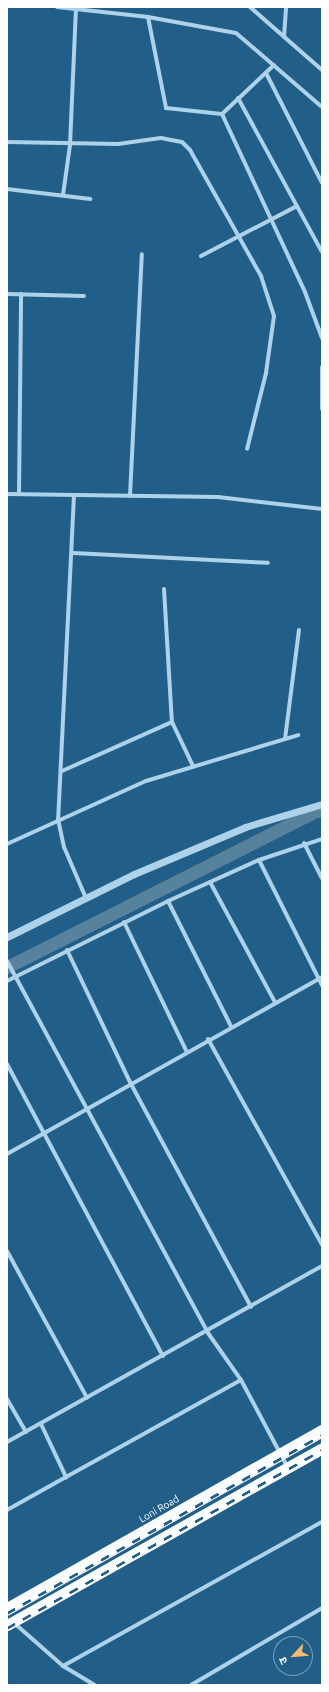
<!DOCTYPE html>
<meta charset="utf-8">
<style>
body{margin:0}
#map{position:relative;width:329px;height:1692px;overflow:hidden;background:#225f88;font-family:Ubuntu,"Noto Sans Devanagari",sans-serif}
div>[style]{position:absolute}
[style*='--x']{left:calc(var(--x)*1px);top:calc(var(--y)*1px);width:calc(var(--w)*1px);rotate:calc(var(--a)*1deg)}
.canal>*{height:13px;margin:-6.5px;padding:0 6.5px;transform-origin:6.5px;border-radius:6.5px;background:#57829e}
.minor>*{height:4px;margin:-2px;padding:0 2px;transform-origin:2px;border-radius:2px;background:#add2ea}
.tertiary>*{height:7px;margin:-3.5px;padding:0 3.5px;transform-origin:3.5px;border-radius:3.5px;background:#add2ea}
.trunk>*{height:11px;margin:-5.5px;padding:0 5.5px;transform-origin:5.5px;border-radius:5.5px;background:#f8fcfe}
.rail>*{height:4.5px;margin-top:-2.25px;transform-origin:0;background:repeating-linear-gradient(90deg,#225f88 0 9px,#fff 0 18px);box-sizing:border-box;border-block:1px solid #fff}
span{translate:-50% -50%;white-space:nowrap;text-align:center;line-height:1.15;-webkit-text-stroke:3.5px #225f88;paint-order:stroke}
.street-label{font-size:10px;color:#fff}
.frame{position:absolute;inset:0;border:8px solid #fff;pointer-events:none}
.north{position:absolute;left:273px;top:1636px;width:40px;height:40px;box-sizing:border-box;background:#225f88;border:1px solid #7a9fb8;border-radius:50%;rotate:244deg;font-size:11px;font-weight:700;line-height:16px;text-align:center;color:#fff}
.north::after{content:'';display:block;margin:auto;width:14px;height:18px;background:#f6ba6f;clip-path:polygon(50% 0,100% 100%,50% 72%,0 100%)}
</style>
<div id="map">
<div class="canal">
<i style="--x:7;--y:967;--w:346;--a:-26.8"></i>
<i style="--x:316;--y:811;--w:6;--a:0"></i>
</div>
<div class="minor">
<i style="--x:57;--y:7;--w:92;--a:6.3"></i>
<i style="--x:148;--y:17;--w:89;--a:10.3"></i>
<i style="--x:236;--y:33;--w:113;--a:40.7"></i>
<i style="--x:250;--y:7;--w:96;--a:41.2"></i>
<i style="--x:148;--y:17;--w:93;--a:78.8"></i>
<i style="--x:166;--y:108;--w:56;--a:6.1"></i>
<i style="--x:284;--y:37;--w:30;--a:-86"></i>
<i style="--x:274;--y:65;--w:71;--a:136.7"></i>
<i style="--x:222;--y:114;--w:196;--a:65"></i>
<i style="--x:305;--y:292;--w:49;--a:69.7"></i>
<i style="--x:266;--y:73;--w:123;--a:63"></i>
<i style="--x:238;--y:98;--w:175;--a:61.4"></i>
<i style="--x:7;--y:142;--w:111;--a:1"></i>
<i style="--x:118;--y:144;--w:43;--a:-7.9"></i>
<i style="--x:161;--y:138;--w:21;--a:11"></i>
<i style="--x:182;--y:142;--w:11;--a:45"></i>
<i style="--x:190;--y:150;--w:145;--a:60.6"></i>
<i style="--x:261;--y:276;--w:42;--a:72"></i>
<i style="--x:274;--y:316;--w:58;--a:98"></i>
<i style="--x:266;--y:373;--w:78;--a:104"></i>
<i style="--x:7;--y:189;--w:84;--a:6.9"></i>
<i style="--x:63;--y:195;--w:50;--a:-82"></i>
<i style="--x:70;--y:145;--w:136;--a:-87.5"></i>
<i style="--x:201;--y:256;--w:108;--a:-27.5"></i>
<i style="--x:7;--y:294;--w:77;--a:1.5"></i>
<i style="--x:322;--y:367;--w:42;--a:90"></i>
<i style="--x:7;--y:494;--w:211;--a:0.8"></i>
<i style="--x:218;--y:497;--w:105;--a:6.6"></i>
<i style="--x:19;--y:494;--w:200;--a:-89.4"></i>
<i style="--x:74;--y:495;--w:324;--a:92.8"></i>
<i style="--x:58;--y:819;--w:29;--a:78"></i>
<i style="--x:64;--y:847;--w:56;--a:66.7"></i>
<i style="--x:130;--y:496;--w:242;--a:-87.2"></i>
<i style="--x:73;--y:553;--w:195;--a:2.9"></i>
<i style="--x:164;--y:589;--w:133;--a:86.6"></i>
<i style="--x:172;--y:722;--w:49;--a:64.5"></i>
<i style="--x:285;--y:739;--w:110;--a:-82.7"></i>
<i style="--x:62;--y:771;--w:120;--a:-24"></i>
<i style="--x:304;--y:843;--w:39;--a:63"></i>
<i style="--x:7;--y:844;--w:153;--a:-24.4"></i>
<i style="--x:146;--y:781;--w:159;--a:-16.8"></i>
<i style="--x:259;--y:860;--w:140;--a:63.3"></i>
<i style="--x:210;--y:882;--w:136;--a:61.6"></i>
<i style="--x:168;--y:901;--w:140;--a:63.3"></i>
<i style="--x:124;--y:922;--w:142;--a:64.2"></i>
<i style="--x:67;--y:950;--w:148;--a:64.5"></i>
<i style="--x:131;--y:1084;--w:253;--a:61.7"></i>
<i style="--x:7;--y:961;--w:423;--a:61.6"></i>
<i style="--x:208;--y:1333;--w:57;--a:54.9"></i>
<i style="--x:241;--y:1380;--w:98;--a:61.9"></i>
<i style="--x:7;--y:981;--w:180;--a:-26.4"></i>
<i style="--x:168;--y:901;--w:100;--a:-24.3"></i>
<i style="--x:259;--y:860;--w:66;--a:-18.4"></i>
<i style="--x:208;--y:1039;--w:235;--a:61"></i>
<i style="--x:7;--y:1064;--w:331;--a:61.9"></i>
<i style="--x:7;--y:1154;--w:361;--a:-29.3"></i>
<i style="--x:7;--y:1251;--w:167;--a:61.4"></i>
<i style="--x:7;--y:1399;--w:38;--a:60"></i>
<i style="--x:41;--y:1424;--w:59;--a:64.7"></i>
<i style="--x:66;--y:1477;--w:200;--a:-29"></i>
<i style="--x:7;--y:1442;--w:361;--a:-29.2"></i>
<i style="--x:7;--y:1510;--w:68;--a:-29.2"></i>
<i style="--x:13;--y:1622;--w:67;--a:41.3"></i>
<i style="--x:63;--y:1666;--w:37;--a:31"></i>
<i style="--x:63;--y:1666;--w:296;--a:-29.1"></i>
<i style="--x:191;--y:1685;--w:152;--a:-30.4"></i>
</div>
<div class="tertiary">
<i style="--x:7;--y:937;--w:142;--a:-26.4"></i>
<i style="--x:134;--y:874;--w:121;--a:-22.9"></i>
<i style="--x:245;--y:827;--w:80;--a:-16.6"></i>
</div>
<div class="trunk">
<i style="--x:7;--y:1608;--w:362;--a:-29.5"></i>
<i style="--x:7;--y:1625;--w:361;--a:-29.3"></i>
</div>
<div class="rail">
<i style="--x:7;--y:1613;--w:362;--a:-29.5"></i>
<i style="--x:7;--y:1628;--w:362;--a:-29.5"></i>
</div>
<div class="street-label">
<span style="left:159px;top:1509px;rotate:-30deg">Loni Road</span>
</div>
<div class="frame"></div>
<div class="north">उ</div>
</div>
